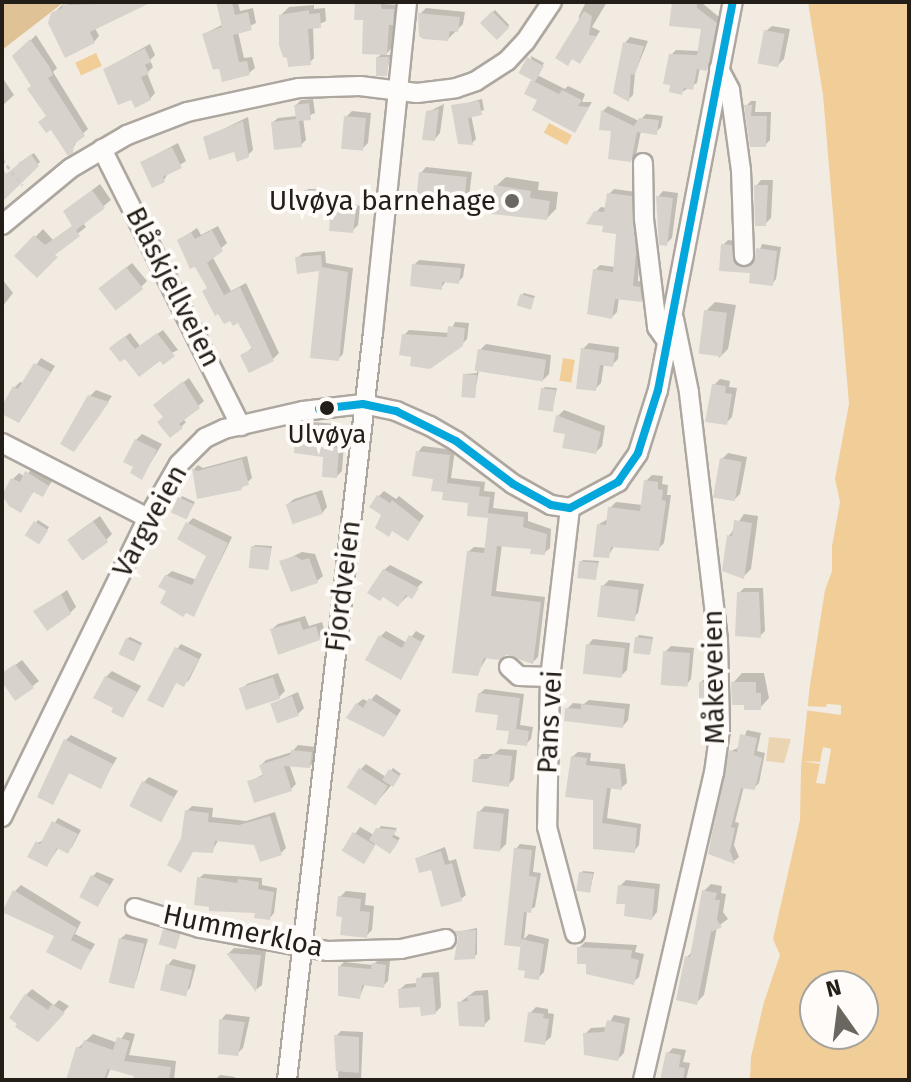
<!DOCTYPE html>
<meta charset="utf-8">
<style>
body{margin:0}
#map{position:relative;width:911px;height:1082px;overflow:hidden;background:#f2ebe2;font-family:"Fira Sans",sans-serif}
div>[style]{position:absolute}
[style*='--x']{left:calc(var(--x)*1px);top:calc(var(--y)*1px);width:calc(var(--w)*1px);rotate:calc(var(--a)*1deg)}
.green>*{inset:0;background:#ebd4b2}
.forest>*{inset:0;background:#dfc296}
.water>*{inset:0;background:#f1ce98;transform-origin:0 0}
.pier>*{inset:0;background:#f2ebe2}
.shadow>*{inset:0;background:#0003;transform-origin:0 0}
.building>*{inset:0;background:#d7d2cb;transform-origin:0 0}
.path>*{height:3px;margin-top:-1.5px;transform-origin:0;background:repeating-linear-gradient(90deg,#cecbc8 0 4px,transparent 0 8px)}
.roads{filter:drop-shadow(2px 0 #ada7a0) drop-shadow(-2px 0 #ada7a0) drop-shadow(0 2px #ada7a0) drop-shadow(0 -2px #ada7a0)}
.minor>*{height:18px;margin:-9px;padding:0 9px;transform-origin:9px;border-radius:9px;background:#fdfcfb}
.bus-1>*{height:8px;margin:-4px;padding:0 4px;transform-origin:4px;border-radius:4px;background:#04a7db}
.dots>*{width:22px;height:22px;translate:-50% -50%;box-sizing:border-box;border:4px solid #fefbf8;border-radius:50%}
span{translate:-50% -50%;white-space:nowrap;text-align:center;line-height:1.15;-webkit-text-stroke:8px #fefbf8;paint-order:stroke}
.bus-label{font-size:26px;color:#231e18}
.poi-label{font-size:28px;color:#231e18}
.right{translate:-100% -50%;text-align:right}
.street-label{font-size:28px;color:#231e18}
.frame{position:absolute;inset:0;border:4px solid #231e18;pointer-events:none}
.north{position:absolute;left:799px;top:970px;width:80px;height:80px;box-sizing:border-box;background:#fefbf8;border:2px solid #a6a39e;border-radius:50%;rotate:346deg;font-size:22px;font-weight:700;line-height:32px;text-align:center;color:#231e18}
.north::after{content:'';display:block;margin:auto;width:28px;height:36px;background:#6b665f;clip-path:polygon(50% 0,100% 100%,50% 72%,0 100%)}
</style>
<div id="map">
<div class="green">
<i style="clip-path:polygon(769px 737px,791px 739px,784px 763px,766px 761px)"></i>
</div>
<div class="forest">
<i style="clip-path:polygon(2px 2px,64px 2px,2px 50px)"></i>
</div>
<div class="water">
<i style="clip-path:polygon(evenodd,808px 2px,909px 2px,909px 1080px,750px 1080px,751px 1057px,764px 1002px,780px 955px,773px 939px,800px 820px,801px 768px,810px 685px,825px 590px,832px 571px,832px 546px,840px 502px,835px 479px,849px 404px,823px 95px,808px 2px,815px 986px,863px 986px,863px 1034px,815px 1034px,815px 986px)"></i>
<i style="left:96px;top:53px;width:14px;height:23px;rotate:65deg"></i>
<i style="left:549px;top:123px;width:26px;height:11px;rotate:28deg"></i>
<i style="left:563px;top:358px;width:12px;height:23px;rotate:9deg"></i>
</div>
<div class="pier">
<i style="clip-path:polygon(827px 704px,841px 705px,841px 715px,804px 710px,804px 706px,826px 707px)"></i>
<i style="clip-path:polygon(823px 747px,831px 749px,825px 784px,816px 783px,820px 764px,802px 761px,820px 762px)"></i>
</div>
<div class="shadow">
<i style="clip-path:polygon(65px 2px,140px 2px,140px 3px,95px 28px,99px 36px,94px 42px,53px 14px)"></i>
<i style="clip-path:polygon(216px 2px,238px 2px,240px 11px,253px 8px,256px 23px,238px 32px,244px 58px,252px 57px,255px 68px,249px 73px,214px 68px,204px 34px,224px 24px)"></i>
<i style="clip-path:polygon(356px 2px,398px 5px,392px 48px,385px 55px,391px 55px,386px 74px,378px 57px,383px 53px)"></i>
<i style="clip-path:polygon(586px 2px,607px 2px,592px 27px,600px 31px,580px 61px,579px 16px)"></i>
<i style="clip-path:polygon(674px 2px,701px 2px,720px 18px,711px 64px,707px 68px,700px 67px,697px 83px,682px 92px,671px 55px,676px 50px,699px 51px,704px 28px)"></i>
<i style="clip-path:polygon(314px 5px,314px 9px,325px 8px,326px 21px,313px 27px,314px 58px,309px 63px,281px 15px,289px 7px)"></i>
<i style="clip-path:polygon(426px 8px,465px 12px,463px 24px,448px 39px,420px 14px)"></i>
<i style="left:495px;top:10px;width:21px;height:18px;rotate:47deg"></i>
<i style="clip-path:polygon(772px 26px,790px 29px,784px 59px,778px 65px,766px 31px)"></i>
<i style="clip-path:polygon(36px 35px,57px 68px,53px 72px,88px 129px,78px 138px,72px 151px,14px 57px)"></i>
<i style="clip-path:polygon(630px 37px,648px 41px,635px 73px,633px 95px,628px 100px,625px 43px)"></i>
<i style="clip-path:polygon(150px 44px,155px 55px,150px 60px,153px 67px,147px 73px,155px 93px,150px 99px,105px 69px)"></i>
<i style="clip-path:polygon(531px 56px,544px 63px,537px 75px,565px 89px,568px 86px,585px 94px,582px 102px,592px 102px,575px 131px,540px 99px,533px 81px)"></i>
<i style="clip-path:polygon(2px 77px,14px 95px,2px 106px)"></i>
<i style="clip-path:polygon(313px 99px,315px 113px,303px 118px,306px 140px,301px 145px,273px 122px,278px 118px,297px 116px,296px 105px,301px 100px)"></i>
<i style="clip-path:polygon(482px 99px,484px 110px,471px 115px,476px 139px,472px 143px,453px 107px)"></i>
<i style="clip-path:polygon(751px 101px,756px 101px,755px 112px,771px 112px,770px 140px,765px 145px,752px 145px,746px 106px)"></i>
<i style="clip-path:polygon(444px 104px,440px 133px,435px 139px,428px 112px)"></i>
<i style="clip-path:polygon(608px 106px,639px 121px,646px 114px,663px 116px,661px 127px,656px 132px,641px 131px,636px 155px,631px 160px,614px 130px,601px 128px,603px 111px)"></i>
<i style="clip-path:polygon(352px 111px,371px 113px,368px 143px,362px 149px,346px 117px)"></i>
<i style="clip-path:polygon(248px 117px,253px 150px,248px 155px,205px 138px)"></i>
<i style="clip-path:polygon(178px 143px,186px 161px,169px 172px,164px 180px,142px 162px)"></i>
<i style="left:34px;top:153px;width:11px;height:19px;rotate:56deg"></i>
<i style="clip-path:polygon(426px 167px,472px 172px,469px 197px,463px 203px,421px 173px)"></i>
<i style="clip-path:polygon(506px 177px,539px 182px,538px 190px,558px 192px,556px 209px,547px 218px,496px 186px)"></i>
<i style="clip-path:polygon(761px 180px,773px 180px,771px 218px,765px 224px,756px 186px)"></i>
<i style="clip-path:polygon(100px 184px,111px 200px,83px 223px,86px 227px,61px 247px,37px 275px,17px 256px,43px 229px,53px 240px,74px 225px,65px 211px)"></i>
<i style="clip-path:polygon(308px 189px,325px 189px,326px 203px,323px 206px,306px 192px)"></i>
<i style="clip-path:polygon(614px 189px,636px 192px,640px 246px,638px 281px,645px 282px,646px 295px,641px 300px,619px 297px,617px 312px,612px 317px,595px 270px,600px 265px,615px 267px,618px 232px,591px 217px,601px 207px,607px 208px,609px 194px)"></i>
<i style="clip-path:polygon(663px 191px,678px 193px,672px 238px,666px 244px,658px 197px)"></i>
<i style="clip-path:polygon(339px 199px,360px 206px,358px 225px,352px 231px,333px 204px)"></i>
<i style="clip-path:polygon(218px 226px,227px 243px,212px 256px,231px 291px,246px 283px,279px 353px,273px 359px,242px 356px,253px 347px,239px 320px,209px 287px,180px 240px,197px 228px,201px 235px)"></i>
<i style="clip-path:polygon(728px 240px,736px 241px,737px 257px,749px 264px,756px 261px,762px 244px,781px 247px,776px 279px,772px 284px,752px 272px,722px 269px,723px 245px)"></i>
<i style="clip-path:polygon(325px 251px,326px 263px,353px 268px,343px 354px,338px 359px,321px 269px,297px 258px,303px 253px)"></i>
<i style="clip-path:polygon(419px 260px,465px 264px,463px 277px,458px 282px,446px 281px,441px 288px,414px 265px)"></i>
<i style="clip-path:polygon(132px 263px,147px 281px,141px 287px,107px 283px)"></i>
<i style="clip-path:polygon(2px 279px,13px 293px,2px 307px)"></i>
<i style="clip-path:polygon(524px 293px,535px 296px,530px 307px,522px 295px)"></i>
<i style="clip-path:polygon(715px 302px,736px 305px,728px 349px,719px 358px,706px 311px)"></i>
<i style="clip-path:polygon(455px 322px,469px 323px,467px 339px,461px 345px,413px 355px,404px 335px,409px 330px,450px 333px)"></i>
<i style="clip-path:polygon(163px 330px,178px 350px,161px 358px,116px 344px,130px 333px,140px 346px)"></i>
<i style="clip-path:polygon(589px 343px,619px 347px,618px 359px,612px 365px,604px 364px,601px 383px,595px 389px,583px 349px)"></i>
<i style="clip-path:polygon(486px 344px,551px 355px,549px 374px,543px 380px,479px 370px,474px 396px,465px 374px,477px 373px,480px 350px)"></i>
<i style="clip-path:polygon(41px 358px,55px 366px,24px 415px,2px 412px,15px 387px,20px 382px,24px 383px)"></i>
<i style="clip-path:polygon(189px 378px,204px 401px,183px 419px,186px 422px,181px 427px,165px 417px,160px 400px)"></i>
<i style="clip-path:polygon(720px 379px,730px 381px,729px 387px,737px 388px,732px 417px,726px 423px,714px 385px)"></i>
<i style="clip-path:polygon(545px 387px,557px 388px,552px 410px,543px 389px)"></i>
<i style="clip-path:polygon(96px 390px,112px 396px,79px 444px,90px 396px)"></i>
<i style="clip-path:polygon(564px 410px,605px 426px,602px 446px,596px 452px,567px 433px,558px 416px)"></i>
<i style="clip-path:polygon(303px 421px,336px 424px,334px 443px,344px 444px,342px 471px,337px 476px,325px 456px,298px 426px)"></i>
<i style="clip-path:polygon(142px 434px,162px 444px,142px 477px,136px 440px)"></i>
<i style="clip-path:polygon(423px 446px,455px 450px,451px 478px,485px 482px,484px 491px,495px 492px,493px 508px,528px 512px,528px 521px,551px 529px,550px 548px,544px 553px,533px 547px,502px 544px,496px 591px,545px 597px,538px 657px,533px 662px,506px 653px,487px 657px,477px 674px,468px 552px,474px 547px,487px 548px,490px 516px,470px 501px,445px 491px,418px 452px)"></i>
<i style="clip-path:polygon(728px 453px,747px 457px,740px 494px,734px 500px,722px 459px)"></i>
<i style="clip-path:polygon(247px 456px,252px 478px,241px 488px,199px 496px,194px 469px,198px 465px,203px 468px)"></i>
<i style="clip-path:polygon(33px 467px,53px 480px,43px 494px,34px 491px,21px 510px,3px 497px,13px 479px,19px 473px,25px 477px)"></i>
<i style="clip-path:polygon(652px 475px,663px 476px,662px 484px,668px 485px,667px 495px,671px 495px,664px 543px,658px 549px,615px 545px,608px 556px,599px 524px,608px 519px,610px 508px,616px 502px,643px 505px,646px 481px)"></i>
<i style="clip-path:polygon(322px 490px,327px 507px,322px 513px,288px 504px,294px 499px)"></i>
<i style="clip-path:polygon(384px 491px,396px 499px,399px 496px,424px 516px,408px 538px,384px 514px,378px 497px)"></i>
<i style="clip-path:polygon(182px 496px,195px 502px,188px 515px,174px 511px)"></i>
<i style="clip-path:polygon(744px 514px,758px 516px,751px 569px,743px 577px,729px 536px)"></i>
<i style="clip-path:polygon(100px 516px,112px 534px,106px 540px,75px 534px)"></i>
<i style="clip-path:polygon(193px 518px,232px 537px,194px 615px,166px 576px,172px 571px,197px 580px,209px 555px,188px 523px)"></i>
<i style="clip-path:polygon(38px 520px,49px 527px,40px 540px,27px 535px)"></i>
<i style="clip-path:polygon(255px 545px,272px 546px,268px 568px,253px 547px)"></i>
<i style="clip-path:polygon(302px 552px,315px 554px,323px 576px,317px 581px,281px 562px)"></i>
<i style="clip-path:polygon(583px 560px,599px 561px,595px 578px,581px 562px)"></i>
<i style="clip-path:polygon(390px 565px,423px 582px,398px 605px,384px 570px)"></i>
<i style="clip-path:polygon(609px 580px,644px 584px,638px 613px,632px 619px,603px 586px)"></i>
<i style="clip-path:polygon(744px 588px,763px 588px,765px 631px,760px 636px,739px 593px)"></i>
<i style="clip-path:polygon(67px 590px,76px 607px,70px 613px,36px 612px)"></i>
<i style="clip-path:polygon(305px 616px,309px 626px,322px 622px,325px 632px,319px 638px,272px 629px,278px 624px)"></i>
<i style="clip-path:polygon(386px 631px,407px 643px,416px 631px,425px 636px,400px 677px,381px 636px)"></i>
<i style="clip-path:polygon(639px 635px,653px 637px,650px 653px,637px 638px)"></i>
<i style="clip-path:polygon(130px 637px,142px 643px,135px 657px,127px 639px)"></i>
<i style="clip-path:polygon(593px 639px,630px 643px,627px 670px,621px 676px,588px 645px)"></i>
<i style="clip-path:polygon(181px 644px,202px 654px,189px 680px,184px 684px,177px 681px,163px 706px,177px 649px)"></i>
<i style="clip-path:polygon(671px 646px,694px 648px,691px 679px,686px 685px,665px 652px)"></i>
<i style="clip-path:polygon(22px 660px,39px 681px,16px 699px,2px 675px)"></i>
<i style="clip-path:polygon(112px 671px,141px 686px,123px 716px,106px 677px)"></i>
<i style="clip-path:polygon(278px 673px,285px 691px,279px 697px,241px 689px,247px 684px)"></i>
<i style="clip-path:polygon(742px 673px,764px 673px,769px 698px,760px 708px,733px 683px)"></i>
<i style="clip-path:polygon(703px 680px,708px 680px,707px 698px,701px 682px)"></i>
<i style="clip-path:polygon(485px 689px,524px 694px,520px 725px,533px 727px,531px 739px,526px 744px,479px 694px)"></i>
<i style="clip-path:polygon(298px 692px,304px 708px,298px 714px,272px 704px)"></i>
<i style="clip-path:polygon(376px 694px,401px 710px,389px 729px,357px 704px,363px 699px,369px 702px)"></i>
<i style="clip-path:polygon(589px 700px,630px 704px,628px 720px,623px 726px,567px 709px,573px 703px,584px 704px)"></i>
<i style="clip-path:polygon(747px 730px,761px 733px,757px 751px,765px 753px,759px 783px,754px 788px,744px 786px,735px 822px,739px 823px,734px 845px,739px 857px,734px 861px,710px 853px,731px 751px,740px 747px)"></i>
<i style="clip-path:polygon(71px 735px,117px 758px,100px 786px,70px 771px,53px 802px,66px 740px)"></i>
<i style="clip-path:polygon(298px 745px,316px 747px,315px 761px,310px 766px,289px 764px,296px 784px,291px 789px,249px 782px,264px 774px,261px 765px,266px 760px,292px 752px)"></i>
<i style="clip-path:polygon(500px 749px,517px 750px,514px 779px,508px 785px,476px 760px,482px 754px,494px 754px)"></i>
<i style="clip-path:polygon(578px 752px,591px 753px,590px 761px,625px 764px,627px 783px,621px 788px,611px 787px,607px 818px,641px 824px,639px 845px,634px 851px,595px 847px,595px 798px,572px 757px)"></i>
<i style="clip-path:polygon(366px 764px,386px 777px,393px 768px,401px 774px,376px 803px,361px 769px)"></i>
<i style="clip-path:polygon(149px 777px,178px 791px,161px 819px,144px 782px)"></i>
<i style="clip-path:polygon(192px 806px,213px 808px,212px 817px,246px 821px,275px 812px,286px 848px,281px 853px,256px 843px,219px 839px,212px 851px,194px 850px,181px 871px,187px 811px)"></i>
<i style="clip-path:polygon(485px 806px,509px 809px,506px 844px,500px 850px,479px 812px)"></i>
<i style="clip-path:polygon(58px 818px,81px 830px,72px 847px,67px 851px,59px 847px,47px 865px,37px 843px,44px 840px)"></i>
<i style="clip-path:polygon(381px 826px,397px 828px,393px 834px,400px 838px,392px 849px,376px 843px,362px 862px,344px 850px,360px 827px,374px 835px)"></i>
<i style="clip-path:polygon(520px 844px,536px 846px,533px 872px,541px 873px,535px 907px,527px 911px,524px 939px,529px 934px,549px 939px,544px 972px,538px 978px,523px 941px,520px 945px,516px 849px)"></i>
<i style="clip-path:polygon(445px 847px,449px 861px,456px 859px,466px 895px,461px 899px,432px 867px,417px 858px)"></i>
<i style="clip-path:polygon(583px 871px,594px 872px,590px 891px,581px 873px)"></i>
<i style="clip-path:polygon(97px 872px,114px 879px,98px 905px,92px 877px)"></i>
<i style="clip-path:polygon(204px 874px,262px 878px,262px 885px,277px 888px,274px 913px,270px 918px,257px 911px,199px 878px)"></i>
<i style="clip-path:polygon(626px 880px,660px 884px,657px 912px,652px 918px,628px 903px,620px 886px)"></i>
<i style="clip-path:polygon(711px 884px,722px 886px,721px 893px,726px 894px,723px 912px,728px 919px,717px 927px,704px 995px,697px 1002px,687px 957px,693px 951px,704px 891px)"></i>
<i style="clip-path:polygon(21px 885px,81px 922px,75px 934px,95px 944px,81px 967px,57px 935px,15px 891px)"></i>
<i style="clip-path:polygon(346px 891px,366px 893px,365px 905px,374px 906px,372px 930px,366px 936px,345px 915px,340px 897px)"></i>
<i style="clip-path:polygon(167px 928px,181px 932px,176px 946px,165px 930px)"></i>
<i style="clip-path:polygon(477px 928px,477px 954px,474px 957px,457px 932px)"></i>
<i style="clip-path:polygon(126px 934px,148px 939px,136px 981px,131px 987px,120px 939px)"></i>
<i style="clip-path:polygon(585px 942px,637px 945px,635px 952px,644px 954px,639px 977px,633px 982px,588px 962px,579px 948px)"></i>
<i style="clip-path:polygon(234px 948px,266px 950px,262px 985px,257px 989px,229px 953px)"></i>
<i style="clip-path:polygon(173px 959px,196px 965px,190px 988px,184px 994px,168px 965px)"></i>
<i style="clip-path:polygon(379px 959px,390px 960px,388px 981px,383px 986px,365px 984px,360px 996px,340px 966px,344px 962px,373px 965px)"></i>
<i style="clip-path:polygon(439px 972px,441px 1007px,436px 1012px,400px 989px,406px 984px,418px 983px,423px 973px)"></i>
<i style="clip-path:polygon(32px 989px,54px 1005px,59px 1000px,69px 1006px,38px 1040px,20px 1023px,26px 995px)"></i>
<i style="clip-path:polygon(488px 990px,490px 1019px,484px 1025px,459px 1003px,475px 991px)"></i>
<i style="clip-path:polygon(536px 1007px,548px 1009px,548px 1013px,554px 1014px,551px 1037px,545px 1042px,530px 1013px)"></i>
<i style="clip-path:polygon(226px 1014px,250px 1017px,243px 1048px,237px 1054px,221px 1020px)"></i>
<i style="clip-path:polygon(614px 1015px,630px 1018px,624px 1053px,618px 1059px,585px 1034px,591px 1028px,607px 1027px)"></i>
<i style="clip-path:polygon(341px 1031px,363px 1032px,361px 1080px,338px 1080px,339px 1052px,335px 1051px,336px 1036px)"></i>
<i style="clip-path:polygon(126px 1032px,135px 1034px,129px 1055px,176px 1061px,174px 1080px,135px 1080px,136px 1075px,111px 1067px,106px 1080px,68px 1080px,78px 1048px,93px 1034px,118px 1043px)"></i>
<i style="clip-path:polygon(673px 1048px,686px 1050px,683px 1062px,690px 1063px,686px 1080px,662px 1080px,668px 1053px)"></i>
<i style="clip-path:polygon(220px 1075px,235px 1077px,235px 1080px,215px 1080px)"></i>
</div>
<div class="building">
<i style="clip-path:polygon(63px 2px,69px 5px,152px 2px,90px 32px,95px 43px,65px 58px,48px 23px,51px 13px,62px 8px)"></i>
<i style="clip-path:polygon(216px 2px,232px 2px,235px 15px,248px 12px,252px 30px,233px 35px,239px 62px,247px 61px,250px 75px,222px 82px,219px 68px,213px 70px,202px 34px,222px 27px)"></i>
<i style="clip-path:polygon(355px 2px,380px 2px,382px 9px,394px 9px,393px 25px,389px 25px,387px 55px,362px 54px,363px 20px,354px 20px)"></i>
<i style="clip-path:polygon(672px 2px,697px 2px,697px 8px,717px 23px,707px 71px,697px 69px,693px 90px,684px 88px,682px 95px,669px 92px,670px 85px,663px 84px,669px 54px,697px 55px,701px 29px,669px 26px)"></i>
<i style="clip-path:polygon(309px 10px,309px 14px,320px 13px,321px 28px,308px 29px,311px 65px,288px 67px,287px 58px,283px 57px,279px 45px,279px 15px)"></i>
<i style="left:492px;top:11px;width:24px;height:17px;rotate:45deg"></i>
<i style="clip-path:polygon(584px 11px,592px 16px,589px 35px,597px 36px,580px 64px,572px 59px,568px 66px,555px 58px)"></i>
<i style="clip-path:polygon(418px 13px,460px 17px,458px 32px,450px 31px,448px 41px,423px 39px,419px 36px)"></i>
<i style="left:764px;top:30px;width:21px;height:34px;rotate:11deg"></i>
<i style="clip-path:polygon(30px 39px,49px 66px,53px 75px,48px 78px,85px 136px,74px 144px,73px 153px,68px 156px,51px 130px,46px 133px,38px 122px,46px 116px,27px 89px,31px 86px,12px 56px)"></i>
<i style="clip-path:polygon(623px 42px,644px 46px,635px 75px,631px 74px,629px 102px,613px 93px)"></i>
<i style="clip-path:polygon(145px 48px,151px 62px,145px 65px,149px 74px,141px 77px,151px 100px,135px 108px,131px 100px,118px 105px,103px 69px)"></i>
<i style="clip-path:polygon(376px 57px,389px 57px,387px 76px,376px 76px)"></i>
<i style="left:527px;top:57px;width:19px;height:18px;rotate:28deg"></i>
<i style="clip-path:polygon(531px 80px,559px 94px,562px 90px,582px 100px,578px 106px,589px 107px,575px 133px,532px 110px,537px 100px,524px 94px)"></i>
<i style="clip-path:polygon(479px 101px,482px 115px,468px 118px,473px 145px,458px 144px,451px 105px)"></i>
<i style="clip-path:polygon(309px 103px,311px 120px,299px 121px,302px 147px,274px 150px,271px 122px,296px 119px,294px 105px)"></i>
<i style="clip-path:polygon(744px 105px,752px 105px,751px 116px,767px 116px,766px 147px,750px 147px)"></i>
<i style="clip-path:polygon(439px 109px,435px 141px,422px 140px,426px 111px)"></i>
<i style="clip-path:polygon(601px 110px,634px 126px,639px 118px,659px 120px,657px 135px,637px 132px,631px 162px,608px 159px,611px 131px,599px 130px)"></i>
<i style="left:344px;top:116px;width:22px;height:33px;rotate:5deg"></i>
<i style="clip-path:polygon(243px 121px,249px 157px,237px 162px,234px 152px,209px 160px,203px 137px)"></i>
<i style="clip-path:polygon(172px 147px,182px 168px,163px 177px,165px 182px,152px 188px,140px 162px)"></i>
<i style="clip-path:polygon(31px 154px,39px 166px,2px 202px,2px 168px,6px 174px)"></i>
<i style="left:419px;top:172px;width:48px;height:29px;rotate:6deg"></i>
<i style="clip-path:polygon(494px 185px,531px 191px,530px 198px,550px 201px,547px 220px,491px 214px)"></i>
<i style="clip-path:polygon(754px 185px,768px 185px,766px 226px,755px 226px)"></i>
<i style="clip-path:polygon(92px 190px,105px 208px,76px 230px,80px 236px,55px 255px,58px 257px,37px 278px,14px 256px,34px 235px,45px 245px,72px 226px,63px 211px)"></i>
<i style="left:324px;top:190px;width:18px;height:20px;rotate:90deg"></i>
<i style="clip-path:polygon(607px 193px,632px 196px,636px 253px,633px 286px,640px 287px,642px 302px,615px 299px,612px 319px,587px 314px,593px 269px,613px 272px,616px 234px,602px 232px,603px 226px,586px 224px,594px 211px,604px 212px)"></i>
<i style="clip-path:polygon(656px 196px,673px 198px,667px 246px,659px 245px)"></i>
<i style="clip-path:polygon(331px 204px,346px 205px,346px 210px,356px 211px,353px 233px,329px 231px)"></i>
<i style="clip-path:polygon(212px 230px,223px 251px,207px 263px,224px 295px,240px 287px,274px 361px,249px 373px,240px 355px,252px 349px,238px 323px,233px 326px,230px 321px,224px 324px,218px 314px,215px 316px,202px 291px,207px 288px,195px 267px,190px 269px,177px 240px,191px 232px,195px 239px)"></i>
<i style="clip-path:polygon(721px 244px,732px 245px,734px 262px,744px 268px,754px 262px,756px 248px,777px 251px,773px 286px,749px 283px,750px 273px,719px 271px)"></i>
<i style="clip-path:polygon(321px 255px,322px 267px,348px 272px,339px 361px,310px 358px,319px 271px,297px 274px,295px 257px)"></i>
<i style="clip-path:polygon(412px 264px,461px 268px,459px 284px,442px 282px,442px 290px,410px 286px)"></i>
<i style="left:126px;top:267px;width:28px;height:35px;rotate:52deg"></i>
<i style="left:520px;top:294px;width:15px;height:12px;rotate:16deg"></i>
<i style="left:704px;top:310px;width:23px;height:44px;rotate:7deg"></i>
<i style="clip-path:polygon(448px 326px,465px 328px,463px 346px,430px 369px,410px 366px,411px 357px,399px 355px,402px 334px,447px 337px)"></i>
<i style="clip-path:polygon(157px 333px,175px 356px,163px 365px,160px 361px,139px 377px,125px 359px,120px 362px,109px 348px,125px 336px,135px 349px)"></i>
<i style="clip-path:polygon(581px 348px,615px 353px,613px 367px,600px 365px,596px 391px,576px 389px)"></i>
<i style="left:478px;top:349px;width:69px;height:22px;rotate:9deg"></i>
<i style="clip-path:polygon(34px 363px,51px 372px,19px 423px,2px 414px,2px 406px,13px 386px,18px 389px)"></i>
<i style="left:463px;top:374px;width:14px;height:23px;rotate:4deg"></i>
<i style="clip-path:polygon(183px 381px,200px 408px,179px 424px,183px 428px,170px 438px,157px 422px,163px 417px,153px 405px)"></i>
<i style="clip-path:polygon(712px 384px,726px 386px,725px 393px,732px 394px,727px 425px,705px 422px)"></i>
<i style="left:541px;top:388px;width:15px;height:22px;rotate:8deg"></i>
<i style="clip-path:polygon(88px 395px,109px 402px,74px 452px,60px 444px)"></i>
<i style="clip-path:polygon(556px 415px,601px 432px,596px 454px,562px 448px,565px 434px,553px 432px)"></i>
<i style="clip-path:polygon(296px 425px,331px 429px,330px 447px,339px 448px,337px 478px,322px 477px,323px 457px,294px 453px)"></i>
<i style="clip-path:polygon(135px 439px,157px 450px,142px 480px,130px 473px,133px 467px,123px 462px)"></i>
<i style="clip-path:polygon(416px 451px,450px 455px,447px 483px,480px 487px,479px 496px,490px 497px,488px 513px,524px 517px,523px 527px,547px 534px,545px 555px,530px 554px,531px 549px,497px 546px,491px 596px,541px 602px,533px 664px,506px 655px,499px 660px,484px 658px,478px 676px,452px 673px,467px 551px,484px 553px,488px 518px,467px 516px,468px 503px,442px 500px,443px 492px,431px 491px,433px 479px,412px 476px)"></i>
<i style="left:720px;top:458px;width:22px;height:40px;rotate:10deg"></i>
<i style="clip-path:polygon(242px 459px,249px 485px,241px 487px,242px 490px,197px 499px,192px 468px,197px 471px)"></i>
<i style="clip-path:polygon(25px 471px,49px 486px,43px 497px,33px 492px,21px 513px,9px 506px,2px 495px,11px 478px,20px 482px)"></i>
<i style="clip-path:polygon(644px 480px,658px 482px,658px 489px,663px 490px,662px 500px,666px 501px,659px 551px,611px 547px,609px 558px,593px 557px,597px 524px,606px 525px,608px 507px,640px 511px)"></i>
<i style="left:316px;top:494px;width:21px;height:32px;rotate:71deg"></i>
<i style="clip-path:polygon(377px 495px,390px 503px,392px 500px,420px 522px,408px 541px,392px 531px,389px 537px,375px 528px,381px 515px,369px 507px)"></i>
<i style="left:178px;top:497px;width:17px;height:17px;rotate:24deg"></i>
<i style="clip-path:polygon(734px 520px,752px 523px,744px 579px,722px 571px,727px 535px,732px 536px)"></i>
<i style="left:34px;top:521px;width:17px;height:17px;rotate:33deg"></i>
<i style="left:93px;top:521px;width:26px;height:32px;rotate:54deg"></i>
<i style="clip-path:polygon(186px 522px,228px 543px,194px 617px,186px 613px,183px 617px,160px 603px,166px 591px,158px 587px,165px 575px,192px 585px,206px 556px,177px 539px)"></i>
<i style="left:251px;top:546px;width:20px;height:22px;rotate:6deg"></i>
<i style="clip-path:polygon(295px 556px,302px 560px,309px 558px,318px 583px,291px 592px,279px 561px)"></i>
<i style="left:579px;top:561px;width:19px;height:17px;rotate:6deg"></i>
<i style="clip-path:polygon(383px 569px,419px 588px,412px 599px,406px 595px,398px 607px,383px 597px,380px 601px,367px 593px)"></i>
<i style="left:601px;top:585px;width:38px;height:32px;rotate:7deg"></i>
<i style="clip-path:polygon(737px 592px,759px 592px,761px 638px,735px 636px)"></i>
<i style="clip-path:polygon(61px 594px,71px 614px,47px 631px,33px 611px)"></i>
<i style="clip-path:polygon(300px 621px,303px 630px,316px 626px,320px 640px,278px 655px,270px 629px)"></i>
<i style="clip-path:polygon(379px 635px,402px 648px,409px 635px,422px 642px,401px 680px,365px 660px)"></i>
<i style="left:635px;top:637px;width:17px;height:16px;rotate:7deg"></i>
<i style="left:126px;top:638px;width:17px;height:18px;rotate:25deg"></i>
<i style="left:586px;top:644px;width:39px;height:30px;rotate:6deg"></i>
<i style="clip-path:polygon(175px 647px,199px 659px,184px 687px,176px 683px,163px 708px,147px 700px)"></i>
<i style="left:663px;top:651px;width:27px;height:34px;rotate:4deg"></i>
<i style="clip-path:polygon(15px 664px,34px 688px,15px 701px,2px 682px,2px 673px)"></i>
<i style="clip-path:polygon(105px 676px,137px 692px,123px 718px,111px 712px,113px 708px,93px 698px)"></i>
<i style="left:273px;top:677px;width:23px;height:36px;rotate:72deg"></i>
<i style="left:699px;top:682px;width:8px;height:18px"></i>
<i style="clip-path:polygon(731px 682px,756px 682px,756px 693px,761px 693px,761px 710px,744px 710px,744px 705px,732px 705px)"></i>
<i style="clip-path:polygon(478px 693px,520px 698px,516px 729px,529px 731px,527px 746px,507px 744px,509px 731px,496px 730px,498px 715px,475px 712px)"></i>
<i style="left:292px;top:696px;width:21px;height:23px;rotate:71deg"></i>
<i style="clip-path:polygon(369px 698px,397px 716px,384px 737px,346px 718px,356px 703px,363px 708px)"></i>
<i style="clip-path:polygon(581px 704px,625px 709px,623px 728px,564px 721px,565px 708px,581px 709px)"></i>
<i style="clip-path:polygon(740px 734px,757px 738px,754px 755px,762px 758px,755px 790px,741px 788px,731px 827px,735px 828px,730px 851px,735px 864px,708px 854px,729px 750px,737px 752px)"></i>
<i style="clip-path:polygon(64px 739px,113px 764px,101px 789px,69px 773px,53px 805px,37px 797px)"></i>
<i style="clip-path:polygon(291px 750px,312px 752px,310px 768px,284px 766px,292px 791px,254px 803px,247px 781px,263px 776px,259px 765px,290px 755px)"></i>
<i style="clip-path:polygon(493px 754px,512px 756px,509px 787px,472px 782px,474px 759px,487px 759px)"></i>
<i style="clip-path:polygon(571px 756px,587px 758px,586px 765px,620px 769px,622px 790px,607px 788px,602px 823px,637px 828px,635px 853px,593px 849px,593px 800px,565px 797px)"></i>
<i style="left:359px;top:768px;width:34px;height:23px;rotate:32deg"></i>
<i style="left:389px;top:769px;width:13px;height:13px;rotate:32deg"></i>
<i style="left:142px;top:781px;width:36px;height:28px;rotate:27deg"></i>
<i style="clip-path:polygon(185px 810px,209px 813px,208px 822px,239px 825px,270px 816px,282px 855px,260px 862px,254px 845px,215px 841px,213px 853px,193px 852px,181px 873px,167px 865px,181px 838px)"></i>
<i style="left:477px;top:811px;width:27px;height:38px;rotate:6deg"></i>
<i style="clip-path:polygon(52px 821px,78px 834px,68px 854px,57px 848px,47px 867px,27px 857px,36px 841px,40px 844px)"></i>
<i style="clip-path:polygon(376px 828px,397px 830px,392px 837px,399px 841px,390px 854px,369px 840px)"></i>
<i style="left:353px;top:832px;width:26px;height:22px;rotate:31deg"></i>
<i style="clip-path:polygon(514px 848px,532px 850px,529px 876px,537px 877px,531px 913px,524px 912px,520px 947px,504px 945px)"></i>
<i style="clip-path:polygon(441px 851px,445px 865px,452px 863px,462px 901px,441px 907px,431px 870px,419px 873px,415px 858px)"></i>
<i style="left:579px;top:872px;width:14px;height:19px;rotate:8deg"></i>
<i style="left:91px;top:875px;width:21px;height:25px;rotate:28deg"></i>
<i style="clip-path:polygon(197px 877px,237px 883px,238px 879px,259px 882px,258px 889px,274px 892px,270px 920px,254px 918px,255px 913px,209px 911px,209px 907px,194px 905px)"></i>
<i style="clip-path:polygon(618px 885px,655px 889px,652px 920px,624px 916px,625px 904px,616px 904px)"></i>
<i style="clip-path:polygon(13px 890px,77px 928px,71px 940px,91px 950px,81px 970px,46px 952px,54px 936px,2px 912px)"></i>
<i style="clip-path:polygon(702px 890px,717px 893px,715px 900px,720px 900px,717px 920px,722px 927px,711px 932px,697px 1005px,676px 1000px,685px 956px,690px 957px)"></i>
<i style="clip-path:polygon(338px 896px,361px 899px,360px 911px,370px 912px,367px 938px,340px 935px,342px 917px,336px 916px)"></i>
<i style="left:163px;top:929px;width:18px;height:16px;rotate:16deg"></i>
<i style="clip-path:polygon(476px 930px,475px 959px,454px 960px,458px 937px,455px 931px)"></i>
<i style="left:119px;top:938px;width:26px;height:46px;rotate:13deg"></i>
<i style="clip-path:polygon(521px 939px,544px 944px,539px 980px,524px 978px,525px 971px,518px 970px)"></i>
<i style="clip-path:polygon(577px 947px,632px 950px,631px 958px,639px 960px,634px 985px,586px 974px,586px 964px,577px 964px)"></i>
<i style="clip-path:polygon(226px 953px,261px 955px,256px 992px)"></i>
<i style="clip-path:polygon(372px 963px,386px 965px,384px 988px,362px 985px,360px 999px,338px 996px,338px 966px,371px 969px)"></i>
<i style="left:166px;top:964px;width:27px;height:27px;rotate:13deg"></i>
<i style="clip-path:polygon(433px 977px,436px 1014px,421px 1016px,420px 1007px,399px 1008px,398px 989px,416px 987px,416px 978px)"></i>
<i style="clip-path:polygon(25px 994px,48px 1010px,52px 1004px,65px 1013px,38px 1042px,15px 1027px,17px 1024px,9px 1018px)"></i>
<i style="clip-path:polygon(483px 995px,485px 1027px,459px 1026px,457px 1002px,468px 1001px,467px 996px)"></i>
<i style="clip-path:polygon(528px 1012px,544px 1014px,543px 1018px,549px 1019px,545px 1045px,524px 1042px)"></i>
<i style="clip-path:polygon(219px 1019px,245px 1022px,238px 1056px,218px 1054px)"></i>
<i style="clip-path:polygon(607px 1020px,625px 1024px,618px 1061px,584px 1055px,583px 1033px,604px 1032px)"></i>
<i style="clip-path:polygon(334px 1035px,359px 1037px,359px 1073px,336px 1071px)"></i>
<i style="clip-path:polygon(117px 1037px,130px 1041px,124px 1061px,171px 1067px,169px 1080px,133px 1080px,134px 1076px,108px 1069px,104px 1080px,66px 1080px,76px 1047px,81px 1048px,84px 1040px,113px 1050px)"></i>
<i style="clip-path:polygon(666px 1052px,681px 1055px,679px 1067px,685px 1068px,683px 1080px,660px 1080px)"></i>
</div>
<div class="path">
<i style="--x:2;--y:159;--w:33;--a:52"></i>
</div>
<div class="roads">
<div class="minor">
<i style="--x:719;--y:69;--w:24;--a:62"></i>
<i style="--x:730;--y:90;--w:81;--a:82.2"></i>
<i style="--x:741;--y:170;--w:86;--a:88"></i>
<i style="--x:102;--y:149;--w:310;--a:63.4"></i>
<i style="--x:643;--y:163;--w:56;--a:89"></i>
<i style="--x:644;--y:219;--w:109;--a:83.1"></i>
<i style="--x:657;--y:327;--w:19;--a:55"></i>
<i style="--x:2;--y:225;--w:89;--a:-39.6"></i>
<i style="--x:71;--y:168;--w:65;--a:-30.5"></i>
<i style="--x:127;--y:135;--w:64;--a:-21"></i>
<i style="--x:187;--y:112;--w:115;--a:-12.1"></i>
<i style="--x:299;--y:88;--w:61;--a:-1.9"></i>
<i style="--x:360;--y:86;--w:57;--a:7"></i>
<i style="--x:417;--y:93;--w:39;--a:-7"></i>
<i style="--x:456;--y:88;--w:21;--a:-19"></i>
<i style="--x:476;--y:81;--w:37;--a:-33"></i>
<i style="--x:507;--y:61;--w:26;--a:-47"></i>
<i style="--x:525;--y:42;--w:48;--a:-56"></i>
<i style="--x:2;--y:443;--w:164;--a:27.2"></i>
<i style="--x:570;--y:508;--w:170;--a:96.7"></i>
<i style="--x:550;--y:677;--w:150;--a:91.1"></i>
<i style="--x:547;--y:827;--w:110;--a:75.2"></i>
<i style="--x:509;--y:667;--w:13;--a:42"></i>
<i style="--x:519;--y:676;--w:31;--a:2"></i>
<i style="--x:2;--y:817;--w:333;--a:-64"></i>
<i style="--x:148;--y:518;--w:62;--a:-60.1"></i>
<i style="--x:179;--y:464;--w:37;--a:-45"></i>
<i style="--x:205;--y:438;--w:21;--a:-25"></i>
<i style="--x:224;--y:429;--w:81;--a:-12.8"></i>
<i style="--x:303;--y:411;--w:60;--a:-6.7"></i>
<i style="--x:363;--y:404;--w:34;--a:12"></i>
<i style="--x:396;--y:411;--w:37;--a:24"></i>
<i style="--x:430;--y:426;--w:30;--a:30"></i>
<i style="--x:456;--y:441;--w:71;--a:37"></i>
<i style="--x:513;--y:484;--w:43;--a:28.9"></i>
<i style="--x:551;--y:505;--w:19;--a:9"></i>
<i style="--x:570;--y:508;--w:55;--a:-28.4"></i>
<i style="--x:618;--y:482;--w:35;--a:-55"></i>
<i style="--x:638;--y:453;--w:66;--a:-72.4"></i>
<i style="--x:658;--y:390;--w:395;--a:-79.1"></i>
<i style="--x:135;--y:908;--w:68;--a:17.1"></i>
<i style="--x:200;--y:928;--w:130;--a:10.2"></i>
<i style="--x:328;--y:951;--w:73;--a:-1.6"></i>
<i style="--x:401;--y:949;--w:46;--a:-12.5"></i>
<i style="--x:287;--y:1080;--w:753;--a:-83.44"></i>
<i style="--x:373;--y:332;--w:332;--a:-84.1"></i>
<i style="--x:643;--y:1080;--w:315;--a:-77"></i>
<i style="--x:714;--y:773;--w:44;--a:-82.2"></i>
<i style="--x:720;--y:729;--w:89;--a:-91.3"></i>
<i style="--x:718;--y:640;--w:250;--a:-96.7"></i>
<i style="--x:689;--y:392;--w:75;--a:-101.6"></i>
</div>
</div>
<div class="bus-1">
<i style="--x:319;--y:409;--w:44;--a:-6.5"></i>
<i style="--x:363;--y:404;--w:34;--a:12"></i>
<i style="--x:396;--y:411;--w:67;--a:26.6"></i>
<i style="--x:456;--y:441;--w:71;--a:37"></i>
<i style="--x:513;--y:484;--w:43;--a:28.9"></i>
<i style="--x:551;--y:505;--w:19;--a:9"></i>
<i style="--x:570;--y:508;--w:55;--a:-28.4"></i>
<i style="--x:618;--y:482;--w:35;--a:-55"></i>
<i style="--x:638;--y:453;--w:66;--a:-72.4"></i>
<i style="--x:658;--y:390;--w:395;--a:-79.1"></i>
</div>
<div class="dots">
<i style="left:512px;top:201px;background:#6b665f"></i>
<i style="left:327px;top:408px;background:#231e18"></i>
</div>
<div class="bus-label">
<span style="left:327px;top:435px">Ulvøya</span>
</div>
<div class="poi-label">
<span class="right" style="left:496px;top:201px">Ulvøya barnehage</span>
</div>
<div class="street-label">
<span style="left:173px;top:287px;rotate:63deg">Blåskjellveien</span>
<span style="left:150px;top:521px;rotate:-61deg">Vargveien</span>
<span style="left:343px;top:586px;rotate:-83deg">Fjordveien</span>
<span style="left:714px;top:677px;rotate:-91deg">Måkeveien</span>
<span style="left:550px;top:722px;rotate:-87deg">Pans vei</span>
<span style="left:243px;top:931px;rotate:12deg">Hummerkloa</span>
</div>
<div class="frame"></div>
<div class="north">N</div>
</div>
